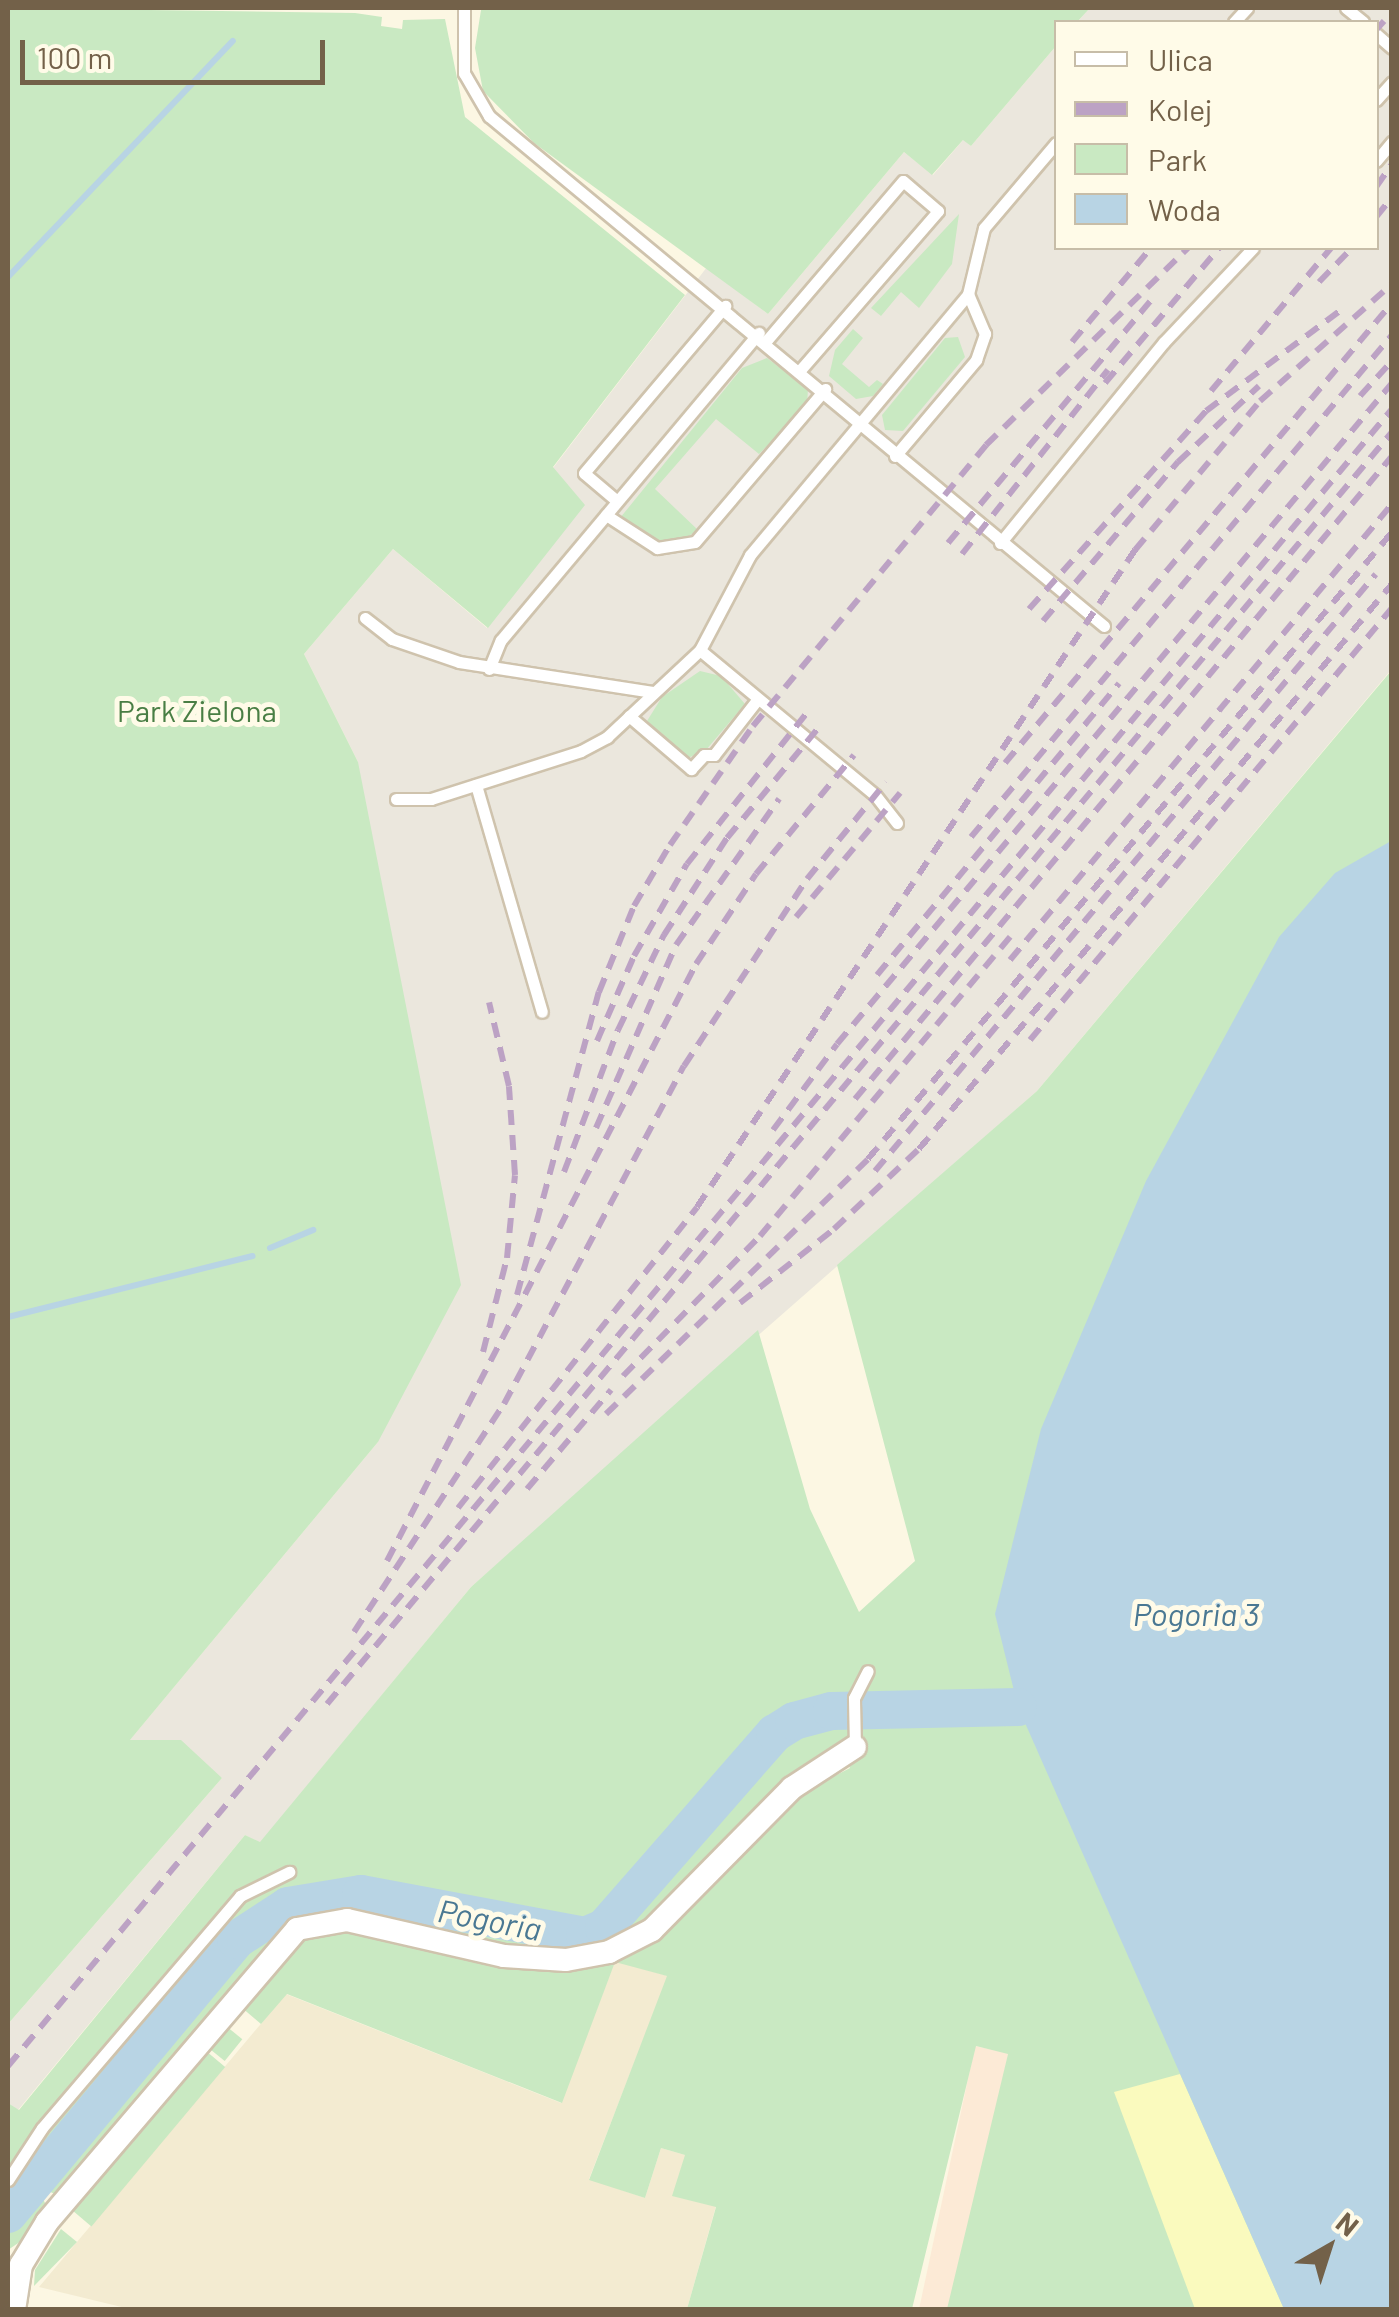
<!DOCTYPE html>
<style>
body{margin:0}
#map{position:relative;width:1399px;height:2317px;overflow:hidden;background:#fcf7e3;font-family:Barlow,sans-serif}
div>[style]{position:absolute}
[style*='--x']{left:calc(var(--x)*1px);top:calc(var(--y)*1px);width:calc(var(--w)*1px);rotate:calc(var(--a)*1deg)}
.residential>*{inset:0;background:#f3ebd1}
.commercial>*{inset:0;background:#fcead6;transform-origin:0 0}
.industrial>*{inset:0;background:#ebe7dd}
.green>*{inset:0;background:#c9e9c2;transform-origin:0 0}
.sand>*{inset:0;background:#fafabe}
.water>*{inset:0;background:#b8d4e4}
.stream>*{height:6px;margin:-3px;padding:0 3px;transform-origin:3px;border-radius:3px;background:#b8d4e4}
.river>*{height:38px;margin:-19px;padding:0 19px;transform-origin:19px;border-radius:19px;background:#b8d4e4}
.roads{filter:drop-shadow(2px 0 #cfc3ad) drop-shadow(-2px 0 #cfc3ad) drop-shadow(0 2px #cfc3ad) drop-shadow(0 -2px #cfc3ad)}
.service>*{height:11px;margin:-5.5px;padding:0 5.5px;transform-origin:5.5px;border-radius:5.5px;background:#fff}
.minor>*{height:22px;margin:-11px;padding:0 11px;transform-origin:11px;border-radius:11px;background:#fff}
.rail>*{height:6px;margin-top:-3px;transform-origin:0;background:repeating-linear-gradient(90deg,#bca2c4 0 15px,transparent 0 25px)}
span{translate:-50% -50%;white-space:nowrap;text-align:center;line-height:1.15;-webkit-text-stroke:10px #fffbe8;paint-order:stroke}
.park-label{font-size:30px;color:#497e44}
.water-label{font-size:32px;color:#4a7893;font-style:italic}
.frame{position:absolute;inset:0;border:10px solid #736149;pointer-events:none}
.legend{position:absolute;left:1054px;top:20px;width:325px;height:230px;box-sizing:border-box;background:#fffbe8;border:2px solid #c7bda8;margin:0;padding:12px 18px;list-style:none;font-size:30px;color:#736149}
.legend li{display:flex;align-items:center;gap:20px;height:50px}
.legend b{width:50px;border:2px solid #c7bda8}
.north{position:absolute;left:1279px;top:2197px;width:100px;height:100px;-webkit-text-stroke:8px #fffbe8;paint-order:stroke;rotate:39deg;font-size:28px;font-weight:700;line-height:40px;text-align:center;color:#736149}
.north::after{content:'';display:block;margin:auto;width:35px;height:45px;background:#736149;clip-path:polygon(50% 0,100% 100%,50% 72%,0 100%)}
.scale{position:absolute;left:20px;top:40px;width:305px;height:45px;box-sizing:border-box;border:5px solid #736149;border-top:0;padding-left:12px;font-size:30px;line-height:35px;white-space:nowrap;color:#736149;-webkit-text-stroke:8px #fffbe8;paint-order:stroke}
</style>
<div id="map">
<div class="residential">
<i style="clip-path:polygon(615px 1961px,668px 1976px,589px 2179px,645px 2198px,661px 2148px,685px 2155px,716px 2206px,687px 2309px,134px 2310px,39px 2287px,286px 1994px,561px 2103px)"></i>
</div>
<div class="commercial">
<i style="left:975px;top:2046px;width:34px;height:271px;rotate:12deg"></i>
</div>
<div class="industrial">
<i style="clip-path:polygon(1090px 8px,1391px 8px,1391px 670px,1037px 1091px,471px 1587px,260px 1843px,245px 1835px,18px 2110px,8px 2103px,8px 2024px,222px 1778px,129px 1741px,378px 1442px,358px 762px,304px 654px,393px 549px,487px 628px,553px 468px,707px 267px,768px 314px,904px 152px,933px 175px,964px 139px,971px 146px,1056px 46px,1056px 248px,1376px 248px,1376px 22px,1077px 22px)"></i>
</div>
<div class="green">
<i style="clip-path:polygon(8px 8px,355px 13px,382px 17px,381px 26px,402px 29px,403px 20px,445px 19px,465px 117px,685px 295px,553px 467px,585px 505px,488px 628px,393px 549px,304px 654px,358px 762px,461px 1285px,378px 1442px,130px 1740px,181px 1740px,222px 1778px,8px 2024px)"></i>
<i style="clip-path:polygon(488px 8px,1090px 8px,1077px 22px,1056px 22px,1056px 46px,971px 146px,963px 140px,932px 175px,904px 152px,768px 314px,534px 143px,483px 91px,475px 48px,481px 10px)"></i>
<i style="clip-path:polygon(959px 214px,952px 264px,919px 308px,901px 292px,881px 316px,871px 308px)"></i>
<i style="clip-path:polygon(853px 329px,863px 338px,842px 364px,869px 387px,877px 380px,883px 384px,873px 396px,856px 399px,829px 376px,835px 350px)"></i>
<i style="clip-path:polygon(958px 337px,965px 357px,903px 431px,885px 430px,882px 415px,945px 338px)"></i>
<i style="clip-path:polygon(767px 358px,808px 389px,807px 405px,759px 454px,716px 419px,655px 489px,698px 530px,681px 541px,654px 542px,620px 518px,742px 368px)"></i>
<i style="clip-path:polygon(700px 671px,721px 676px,745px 704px,706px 750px,688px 758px,647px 721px,662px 697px)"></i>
<i style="clip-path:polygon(1391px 671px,1391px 2309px,947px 2309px,1008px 2054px,976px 2046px,912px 2309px,687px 2309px,716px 2207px,672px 2196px,685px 2155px,661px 2148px,645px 2198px,589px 2180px,667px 1976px,615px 1962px,562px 2103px,287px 1994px,261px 2024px,241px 2007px,297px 1939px,333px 1928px,373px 1931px,519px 1966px,581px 1968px,629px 1954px,662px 1933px,800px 1794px,850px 1768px,840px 1747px,788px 1781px,648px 1922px,603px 1945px,574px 1951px,494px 1948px,357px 1911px,309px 1914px,289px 1925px,95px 2156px,57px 2195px,46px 2190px,41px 2195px,47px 2207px,24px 2239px,8px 2250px,8px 2103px,19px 2110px,245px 1835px,260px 1842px,471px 1587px,758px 1330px,810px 1509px,859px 1612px,915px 1561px,837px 1265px,1037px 1091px)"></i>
<i style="left:226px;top:2026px;width:21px;height:28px;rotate:39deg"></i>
<i style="left:206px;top:2051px;width:25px;height:208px;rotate:40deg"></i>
<i style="clip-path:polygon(61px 2229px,77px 2242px,34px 2286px,35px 2270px)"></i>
</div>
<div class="sand">
<i style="clip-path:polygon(1180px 2074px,1284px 2309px,1195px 2309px,1114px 2092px)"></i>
</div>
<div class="water">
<i style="clip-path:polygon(1391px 841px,1391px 2309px,1284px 2309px,1018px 1707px,995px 1614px,1041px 1429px,1146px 1181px,1279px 937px,1335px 873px)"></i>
</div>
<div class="stream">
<i style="--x:8;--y:277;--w:326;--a:-46.4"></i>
<i style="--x:270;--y:1248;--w:47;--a:-22.7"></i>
<i style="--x:8;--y:1317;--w:252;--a:-14"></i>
</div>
<div class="river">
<i style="--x:8;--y:2214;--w:356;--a:-50.2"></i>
<i style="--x:236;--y:1940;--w:62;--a:-33.2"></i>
<i style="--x:288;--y:1906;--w:74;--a:-9.3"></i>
<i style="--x:361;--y:1894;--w:228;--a:10.6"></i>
<i style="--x:585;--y:1936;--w:21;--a:-23"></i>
<i style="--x:604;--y:1928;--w:259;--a:-48.8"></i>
<i style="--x:775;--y:1733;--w:22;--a:-32"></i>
<i style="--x:794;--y:1721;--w:39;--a:-15"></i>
<i style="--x:832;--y:1711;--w:186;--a:-1.2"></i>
</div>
<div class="roads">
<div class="service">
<i style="--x:464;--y:8;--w:65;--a:90"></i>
<i style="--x:464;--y:73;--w:50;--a:59.8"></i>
<i style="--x:489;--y:116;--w:799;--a:39.67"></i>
<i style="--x:1346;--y:8;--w:22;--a:39"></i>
<i style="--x:1234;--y:22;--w:19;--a:-47"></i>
<i style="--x:1376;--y:34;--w:21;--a:41"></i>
<i style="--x:1376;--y:100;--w:24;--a:-48"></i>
<i style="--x:1376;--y:161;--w:25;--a:-50"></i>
<i style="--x:767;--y:340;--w:209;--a:-49.5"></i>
<i style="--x:903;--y:181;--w:46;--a:40.6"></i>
<i style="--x:938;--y:211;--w:209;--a:130.9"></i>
<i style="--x:895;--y:456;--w:126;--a:-49.8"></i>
<i style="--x:976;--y:360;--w:28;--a:-71"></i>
<i style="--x:985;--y:334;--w:43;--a:-113"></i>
<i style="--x:617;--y:501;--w:43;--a:-139.7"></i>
<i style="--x:584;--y:473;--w:219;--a:-49.8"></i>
<i style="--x:606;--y:515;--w:61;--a:32.9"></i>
<i style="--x:657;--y:548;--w:38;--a:-9"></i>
<i style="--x:695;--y:542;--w:201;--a:-49.6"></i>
<i style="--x:1000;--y:543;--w:259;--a:-50.8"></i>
<i style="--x:1164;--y:342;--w:129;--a:-46.6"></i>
<i style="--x:365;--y:618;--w:34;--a:38"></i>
<i style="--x:392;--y:639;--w:71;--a:18.9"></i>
<i style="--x:459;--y:662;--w:196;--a:8.8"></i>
<i style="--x:489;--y:669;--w:31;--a:-68"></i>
<i style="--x:501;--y:640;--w:401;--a:-50"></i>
<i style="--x:629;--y:716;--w:82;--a:40.5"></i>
<i style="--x:691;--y:769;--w:19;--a:-47"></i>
<i style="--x:704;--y:755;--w:10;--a:0"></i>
<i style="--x:714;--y:755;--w:70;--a:-52"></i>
<i style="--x:476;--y:785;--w:236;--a:73.8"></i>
<i style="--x:396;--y:799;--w:35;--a:0"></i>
<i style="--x:431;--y:799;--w:157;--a:-17.7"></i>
<i style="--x:581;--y:751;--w:30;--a:-28"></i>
<i style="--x:607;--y:737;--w:127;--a:-43.1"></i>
<i style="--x:897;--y:823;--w:36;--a:-128"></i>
<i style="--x:875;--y:795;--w:227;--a:-140.4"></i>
<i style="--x:700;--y:650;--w:107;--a:-62.2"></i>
<i style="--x:750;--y:555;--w:340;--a:-50.1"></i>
<i style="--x:968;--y:294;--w:68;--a:-76.4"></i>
<i style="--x:984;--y:228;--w:111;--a:-49.7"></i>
<i style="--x:855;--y:1747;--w:49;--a:-91.2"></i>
<i style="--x:854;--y:1698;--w:30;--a:-63"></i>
<i style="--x:8;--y:2180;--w:62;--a:-56.8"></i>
<i style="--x:42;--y:2128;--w:305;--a:-49.5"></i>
<i style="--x:240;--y:1896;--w:55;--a:-26.1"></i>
</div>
<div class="minor">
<i style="--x:14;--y:2310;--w:46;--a:-81.2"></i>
<i style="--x:21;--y:2265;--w:50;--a:-58.8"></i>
<i style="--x:47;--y:2222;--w:385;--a:-49.5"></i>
<i style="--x:297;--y:1929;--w:51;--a:-10.2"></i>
<i style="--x:347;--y:1920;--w:161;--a:12.9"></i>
<i style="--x:504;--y:1956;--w:62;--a:3.7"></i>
<i style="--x:566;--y:1960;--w:44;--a:-10.5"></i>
<i style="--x:609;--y:1952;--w:48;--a:-27.1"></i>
<i style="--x:652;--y:1930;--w:199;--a:-45.4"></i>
<i style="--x:792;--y:1788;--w:75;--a:-33.1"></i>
</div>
</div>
<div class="rail">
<i style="--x:1376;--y:30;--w:12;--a:-48"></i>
<i style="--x:1376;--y:187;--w:28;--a:-55"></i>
<i style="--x:1376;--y:217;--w:26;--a:-51"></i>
<i style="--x:1319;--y:282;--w:47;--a:-45.9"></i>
<i style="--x:1072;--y:342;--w:123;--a:-50"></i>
<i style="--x:1105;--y:383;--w:177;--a:-49.8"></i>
<i style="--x:1211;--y:391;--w:187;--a:-50"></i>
<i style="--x:1360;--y:396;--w:47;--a:-47.6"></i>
<i style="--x:948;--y:543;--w:315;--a:-50.1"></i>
<i style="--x:962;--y:554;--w:235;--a:-51.6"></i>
<i style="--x:1029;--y:609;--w:266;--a:-48.2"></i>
<i style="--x:1206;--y:411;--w:169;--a:-36.8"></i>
<i style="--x:1043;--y:621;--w:209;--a:-49.7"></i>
<i style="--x:1178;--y:462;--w:111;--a:-43.2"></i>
<i style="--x:1005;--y:763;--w:601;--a:-49.93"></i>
<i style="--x:971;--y:837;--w:655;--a:-50.02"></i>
<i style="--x:796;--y:917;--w:162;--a:-50"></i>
<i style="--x:1010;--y:960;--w:595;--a:-50.05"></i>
<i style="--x:877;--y:975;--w:379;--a:-50.3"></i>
<i style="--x:1030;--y:1040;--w:564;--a:-50.04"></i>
<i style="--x:597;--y:1041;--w:93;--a:-66.5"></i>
<i style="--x:634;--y:956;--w:106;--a:-60.1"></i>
<i style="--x:687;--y:864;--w:191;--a:-51.6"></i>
<i style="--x:855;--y:1099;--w:838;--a:-50.13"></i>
<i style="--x:596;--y:1128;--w:200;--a:-66.4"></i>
<i style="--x:676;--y:945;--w:179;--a:-54.8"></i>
<i style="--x:773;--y:1130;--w:107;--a:-53.3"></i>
<i style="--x:837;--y:1044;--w:863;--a:-49.98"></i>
<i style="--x:875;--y:1171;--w:779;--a:-50"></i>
<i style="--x:564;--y:1172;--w:152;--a:-69.2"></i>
<i style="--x:618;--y:1030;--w:106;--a:-64.2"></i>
<i style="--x:664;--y:935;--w:116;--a:-57"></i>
<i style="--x:727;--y:838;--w:146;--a:-50.3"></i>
<i style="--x:517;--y:1295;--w:314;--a:-74.9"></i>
<i style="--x:599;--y:992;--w:93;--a:-67.9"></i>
<i style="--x:634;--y:906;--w:71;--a:-59.5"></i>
<i style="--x:670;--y:845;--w:145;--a:-55.1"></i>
<i style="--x:753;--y:726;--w:365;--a:-50.3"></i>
<i style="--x:986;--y:445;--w:282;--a:-44.3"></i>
<i style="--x:740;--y:1303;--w:120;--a:-38.2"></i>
<i style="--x:834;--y:1229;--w:117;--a:-43.3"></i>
<i style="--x:919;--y:1149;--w:737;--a:-50.07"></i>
<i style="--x:483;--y:1352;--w:97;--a:-75.7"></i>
<i style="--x:507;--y:1258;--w:83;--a:-84.5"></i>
<i style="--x:515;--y:1175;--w:89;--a:-93.9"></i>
<i style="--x:509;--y:1086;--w:86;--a:-103.4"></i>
<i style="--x:623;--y:1376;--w:196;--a:-45.6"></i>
<i style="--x:760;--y:1236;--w:399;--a:-50.1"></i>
<i style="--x:606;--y:1414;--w:366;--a:-44.2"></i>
<i style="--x:868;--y:1159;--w:817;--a:-50.11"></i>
<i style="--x:527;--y:1489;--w:130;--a:-49.7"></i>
<i style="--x:458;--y:1508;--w:384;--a:-51.5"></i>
<i style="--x:697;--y:1207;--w:790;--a:-56.31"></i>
<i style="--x:1135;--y:550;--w:194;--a:-50"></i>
<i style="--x:1260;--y:401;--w:176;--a:-41.6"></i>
<i style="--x:387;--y:1561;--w:672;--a:-62.63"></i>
<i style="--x:696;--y:964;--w:108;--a:-56.3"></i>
<i style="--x:756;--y:874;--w:154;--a:-50.5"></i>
<i style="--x:354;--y:1632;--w:273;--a:-56.7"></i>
<i style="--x:504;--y:1404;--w:383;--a:-62"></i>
<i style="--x:684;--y:1066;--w:224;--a:-56.7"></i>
<i style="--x:807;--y:879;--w:125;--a:-50.8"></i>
<i style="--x:327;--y:1704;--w:1659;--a:-50.06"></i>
<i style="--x:8;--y:2066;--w:2159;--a:-50.13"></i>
</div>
<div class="park-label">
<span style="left:197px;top:710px">Park Zielona</span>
</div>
<div class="water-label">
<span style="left:1196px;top:1613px">Pogoria 3</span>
<span style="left:490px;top:1919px;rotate:11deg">Pogoria</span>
</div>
<div class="frame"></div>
<ul class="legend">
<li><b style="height:12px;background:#fff"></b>Ulica</li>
<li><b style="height:12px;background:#bca2c4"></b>Kolej</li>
<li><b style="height:28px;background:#c9e9c2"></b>Park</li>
<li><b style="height:28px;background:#b8d4e4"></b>Woda</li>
</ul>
<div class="north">N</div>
<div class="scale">100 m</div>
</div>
